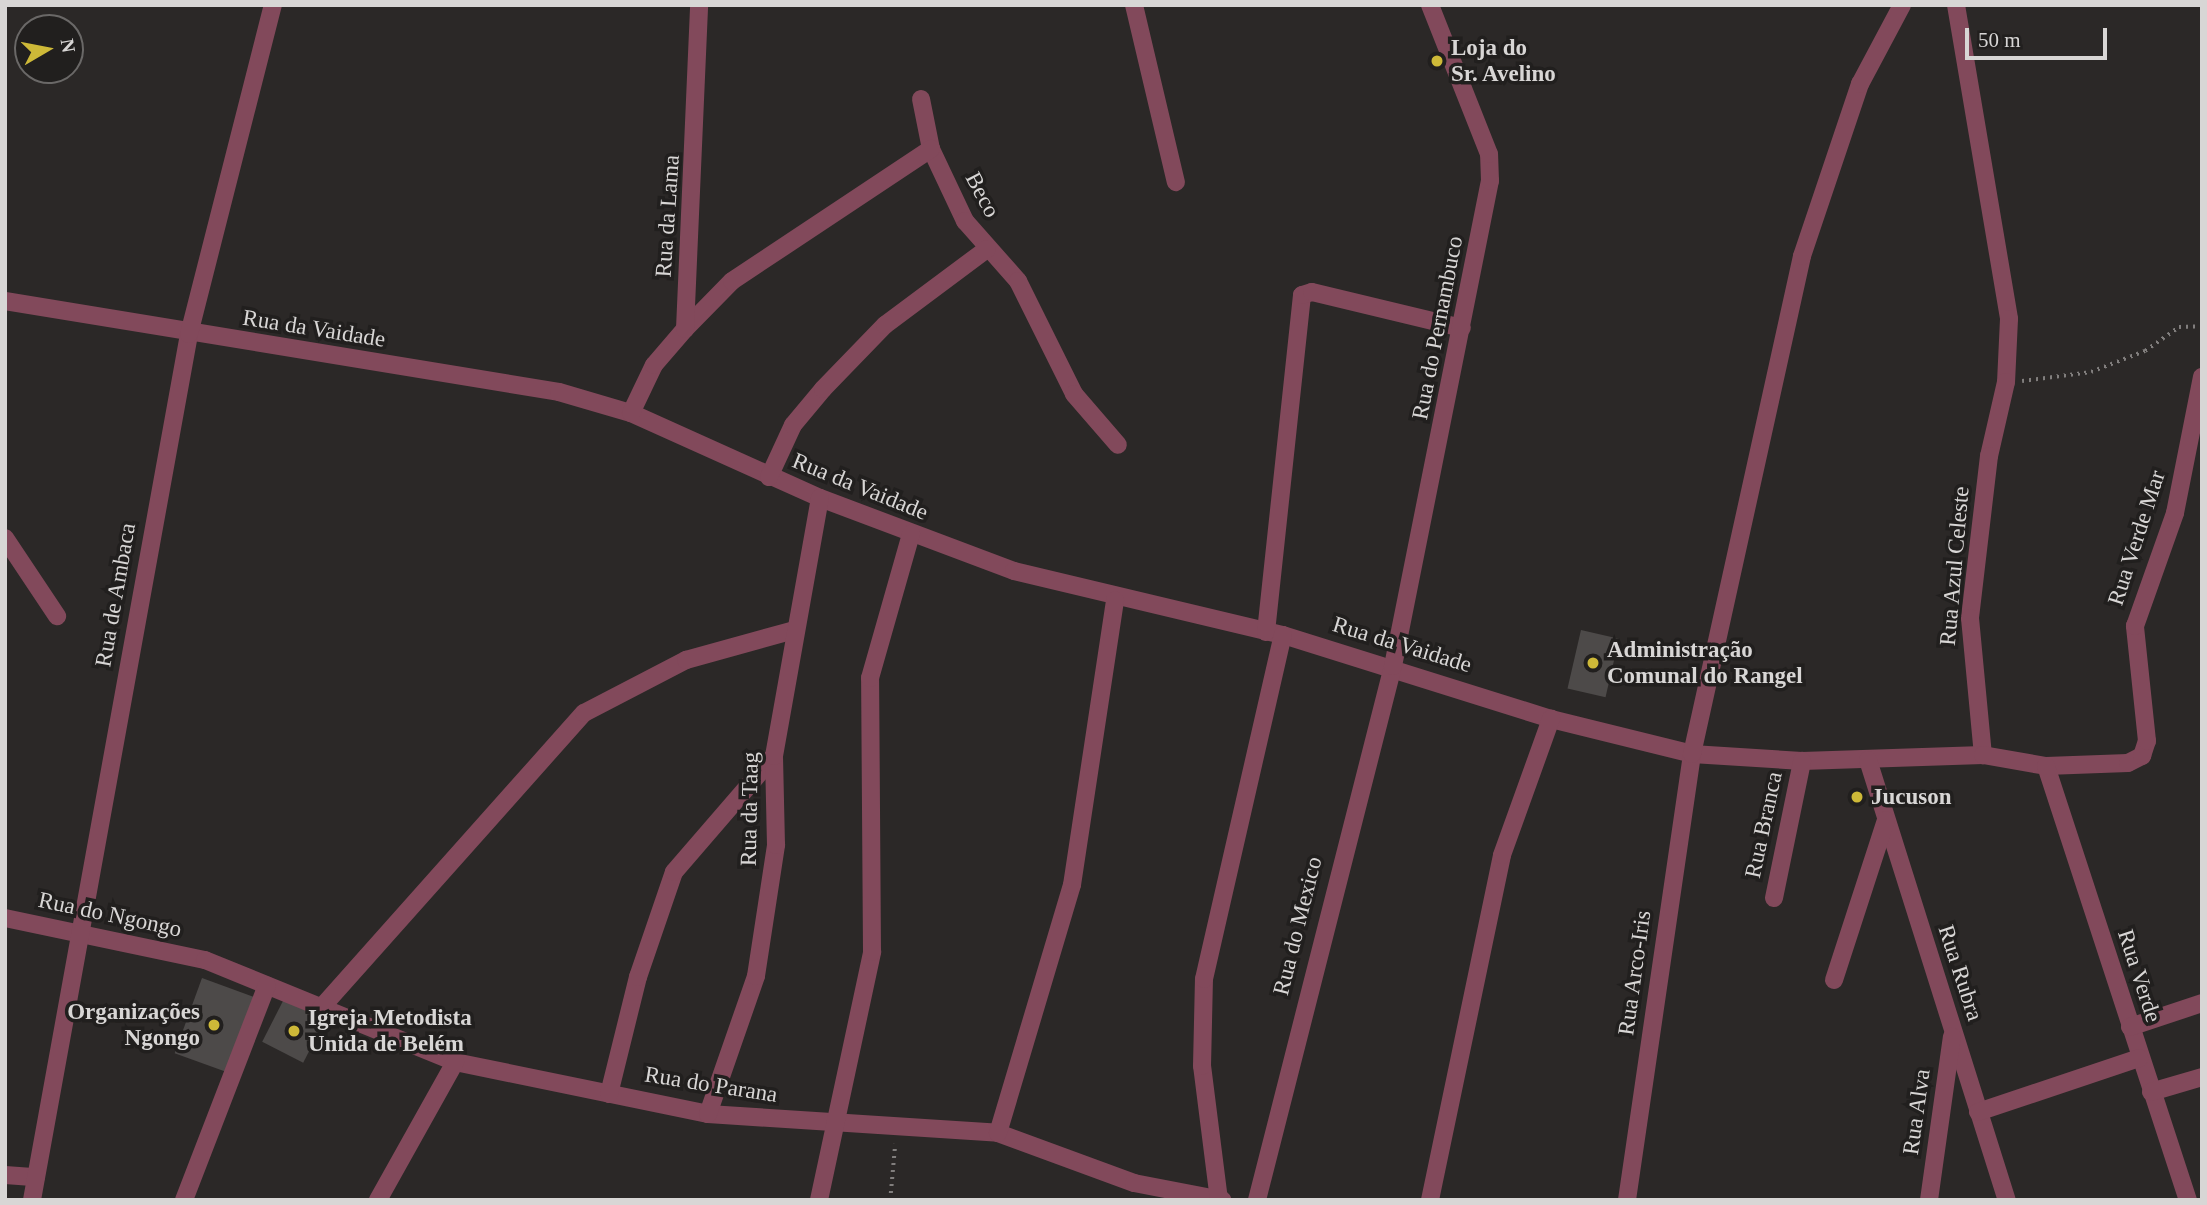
<!DOCTYPE html>
<meta charset="utf-8">
<style>
body{margin:0}
#map{position:relative;width:2207px;height:1205px;overflow:hidden;background:#2b2827;font-family:"Times New Roman",serif}
div>[style]{position:absolute}
[style*='--x']{left:calc(var(--x)*1px);top:calc(var(--y)*1px);width:calc(var(--w)*1px);rotate:calc(var(--a)*1deg)}
.building>*{inset:0;background:#4d4a49;transform-origin:0 0}
.path>*{height:3.5px;margin-top:-1.75px;transform-origin:0;background:repeating-linear-gradient(90deg,#817e7d 0 2px,transparent 0 7px)}
.minor>*{height:18px;margin:-9px;padding:0 9px;transform-origin:9px;border-radius:9px;background:#82495b}
.dots>*{width:19px;height:19px;translate:-50% -50%;box-sizing:border-box;border:4px solid #211f1e;border-radius:50%}
span{translate:-50% -50%;white-space:nowrap;text-align:center;line-height:1.15;-webkit-text-stroke:7px #211f1e;paint-order:stroke}
.poi-label{font-size:23px;color:#d8d6d5;font-weight:700}
.left{translate:0 -50%;text-align:left}
.right{translate:-100% -50%;text-align:right}
.street-label{font-size:23px;color:#d8d6d5}
.frame{position:absolute;inset:0;border:7px solid #d8d6d5;pointer-events:none}
.north{position:absolute;left:14px;top:14px;width:70px;height:70px;box-sizing:border-box;background:#211f1e;border:2px solid #6a6867;border-radius:50%;rotate:80deg;font-size:19px;font-weight:700;line-height:28px;text-align:center;color:#d8d6d5}
.north::after{content:'';display:block;margin:auto;width:24px;height:32px;background:#ceb938;clip-path:polygon(50% 0,100% 100%,50% 72%,0 100%)}
.scale{position:absolute;left:1965px;top:28px;width:142px;height:32px;box-sizing:border-box;border:4px solid #d8d6d5;border-top:0;padding-left:9px;font-size:21px;line-height:24px;white-space:nowrap;color:#d8d6d5;-webkit-text-stroke:5px #211f1e;paint-order:stroke}
</style>
<div id="map">
<div class="building">
<i style="left:1581px;top:630px;width:39px;height:60px;rotate:13deg"></i>
<i style="left:202px;top:978px;width:56px;height:80px;rotate:20deg"></i>
<i style="left:284px;top:999px;width:46px;height:48px;rotate:27deg"></i>
</div>
<div class="path">
<i style="--x:2022;--y:381;--w:70;--a:-7.4"></i>
<i style="--x:2091;--y:372;--w:58;--a:-21.3"></i>
<i style="--x:2145;--y:351;--w:42;--a:-35.2"></i>
<i style="--x:2179;--y:327;--w:23;--a:-2"></i>
<i style="--x:890;--y:1200;--w:56;--a:-84.9"></i>
</div>
<div class="minor">
<i style="--x:1134;--y:5;--w:182;--a:76.7"></i>
<i style="--x:1956;--y:5;--w:318;--a:80.4"></i>
<i style="--x:2009;--y:319;--w:63;--a:92.7"></i>
<i style="--x:2006;--y:382;--w:76;--a:102.9"></i>
<i style="--x:1989;--y:456;--w:163;--a:96.7"></i>
<i style="--x:1970;--y:618;--w:138;--a:84.6"></i>
<i style="--x:921;--y:99;--w:51;--a:78.7"></i>
<i style="--x:931;--y:149;--w:80;--a:64.7"></i>
<i style="--x:965;--y:221;--w:80;--a:48.5"></i>
<i style="--x:1018;--y:281;--w:126;--a:63.6"></i>
<i style="--x:1074;--y:394;--w:67;--a:49.2"></i>
<i style="--x:5;--y:301;--w:561;--a:9.33"></i>
<i style="--x:559;--y:392;--w:75;--a:16.3"></i>
<i style="--x:631;--y:413;--w:207;--a:24.2"></i>
<i style="--x:820;--y:498;--w:207;--a:20.6"></i>
<i style="--x:1014;--y:571;--w:277;--a:13.4"></i>
<i style="--x:1283;--y:635;--w:281;--a:17.4"></i>
<i style="--x:1551;--y:719;--w:145;--a:13.9"></i>
<i style="--x:1692;--y:754;--w:110;--a:3.6"></i>
<i style="--x:1802;--y:761;--w:181;--a:-1.9"></i>
<i style="--x:1983;--y:755;--w:64;--a:9.9"></i>
<i style="--x:2046;--y:766;--w:82;--a:-2.1"></i>
<i style="--x:2128;--y:763;--w:16;--a:-27"></i>
<i style="--x:2142;--y:756;--w:16;--a:-72"></i>
<i style="--x:2147;--y:741;--w:116;--a:-96"></i>
<i style="--x:2135;--y:626;--w:120;--a:-70.5"></i>
<i style="--x:2175;--y:513;--w:139;--a:-78.8"></i>
<i style="--x:685;--y:329;--w:67;--a:-45.6"></i>
<i style="--x:732;--y:281;--w:239;--a:-33.6"></i>
<i style="--x:631;--y:413;--w:53;--a:-64.4"></i>
<i style="--x:654;--y:365;--w:48;--a:-49.3"></i>
<i style="--x:685;--y:329;--w:324;--a:-87.5"></i>
<i style="--x:769;--y:477;--w:57;--a:-65.2"></i>
<i style="--x:793;--y:425;--w:47;--a:-50.2"></i>
<i style="--x:823;--y:389;--w:89;--a:-45.9"></i>
<i style="--x:885;--y:325;--w:127;--a:-36.7"></i>
<i style="--x:5;--y:538;--w:94;--a:56.3"></i>
<i style="--x:1266;--y:632;--w:339;--a:-83.9"></i>
<i style="--x:1302;--y:295;--w:10;--a:-17"></i>
<i style="--x:1312;--y:292;--w:154;--a:13.5"></i>
<i style="--x:1868;--y:760;--w:461;--a:72.5"></i>
<i style="--x:2046;--y:766;--w:457;--a:71.9"></i>
<i style="--x:1774;--y:898;--w:140;--a:-78.4"></i>
<i style="--x:5;--y:918;--w:204;--a:11.9"></i>
<i style="--x:205;--y:960;--w:270;--a:22.2"></i>
<i style="--x:455;--y:1062;--w:258;--a:11.6"></i>
<i style="--x:708;--y:1114;--w:291;--a:3.7"></i>
<i style="--x:998;--y:1133;--w:145;--a:20.2"></i>
<i style="--x:1134;--y:1183;--w:90;--a:10.9"></i>
<i style="--x:1834;--y:980;--w:168;--a:-72"></i>
<i style="--x:321;--y:1008;--w:395;--a:-48.3"></i>
<i style="--x:584;--y:713;--w:115;--a:-27.5"></i>
<i style="--x:686;--y:660;--w:112;--a:-15.5"></i>
<i style="--x:2130;--y:1027;--w:76;--a:-18.4"></i>
<i style="--x:2151;--y:1092;--w:53;--a:-16.4"></i>
<i style="--x:609;--y:1094;--w:121;--a:-76.1"></i>
<i style="--x:638;--y:977;--w:111;--a:-71.1"></i>
<i style="--x:674;--y:872;--w:153;--a:-49.2"></i>
<i style="--x:1978;--y:1112;--w:170;--a:-18.5"></i>
<i style="--x:708;--y:1114;--w:146;--a:-70.8"></i>
<i style="--x:756;--y:976;--w:133;--a:-81.3"></i>
<i style="--x:776;--y:845;--w:89;--a:-91.3"></i>
<i style="--x:774;--y:756;--w:262;--a:-79.9"></i>
<i style="--x:998;--y:1133;--w:259;--a:-73.4"></i>
<i style="--x:1072;--y:885;--w:288;--a:-81.4"></i>
<i style="--x:5;--y:1175;--w:31;--a:4"></i>
<i style="--x:32;--y:1200;--w:880;--a:-79.72"></i>
<i style="--x:189;--y:334;--w:340;--a:-75.7"></i>
<i style="--x:184;--y:1200;--w:230;--a:-68.9"></i>
<i style="--x:378;--y:1200;--w:158;--a:-60.8"></i>
<i style="--x:819;--y:1200;--w:254;--a:-77.9"></i>
<i style="--x:872;--y:952;--w:274;--a:-90.4"></i>
<i style="--x:870;--y:678;--w:150;--a:-74.1"></i>
<i style="--x:1219;--y:1200;--w:135;--a:-97.2"></i>
<i style="--x:1202;--y:1066;--w:87;--a:-88.7"></i>
<i style="--x:1204;--y:979;--w:353;--a:-77.1"></i>
<i style="--x:1257;--y:1200;--w:551;--a:-75.71"></i>
<i style="--x:1393;--y:666;--w:495;--a:-78.7"></i>
<i style="--x:1490;--y:181;--w:27;--a:-92"></i>
<i style="--x:1489;--y:154;--w:160;--a:-111.6"></i>
<i style="--x:1430;--y:1200;--w:352;--a:-78.2"></i>
<i style="--x:1502;--y:855;--w:145;--a:-70.2"></i>
<i style="--x:1627;--y:1200;--w:451;--a:-81.7"></i>
<i style="--x:1692;--y:754;--w:510;--a:-77.54"></i>
<i style="--x:1802;--y:256;--w:182;--a:-71.4"></i>
<i style="--x:1860;--y:84;--w:89;--a:-62"></i>
<i style="--x:1929;--y:1200;--w:165;--a:-82"></i>
</div>
<div class="dots">
<i style="left:1437px;top:61px;background:#ceb938"></i>
<i style="left:1593px;top:663px;background:#ceb938"></i>
<i style="left:1857px;top:797px;background:#ceb938"></i>
<i style="left:214px;top:1025px;background:#ceb938"></i>
<i style="left:294px;top:1031px;background:#ceb938"></i>
</div>
<div class="poi-label">
<span class="left" style="left:1451px;top:61px">Loja do<br>Sr. Avelino</span>
<span class="left" style="left:1607px;top:663px">Administração<br>Comunal do Rangel</span>
<span class="left" style="left:1871px;top:797px">Jucuson</span>
<span class="right" style="left:200px;top:1025px">Organizações<br>Ngongo</span>
<span class="left" style="left:308px;top:1031px">Igreja Metodista<br>Unida de Belém</span>
</div>
<div class="street-label">
<span style="left:982px;top:195px;rotate:62deg">Beco</span>
<span style="left:668px;top:216px;rotate:-86deg">Rua da Lama</span>
<span style="left:1438px;top:328px;rotate:-79deg">Rua do Pernambuco</span>
<span style="left:314px;top:329px;rotate:9deg">Rua da Vaidade</span>
<span style="left:860px;top:487px;rotate:22deg">Rua da Vaidade</span>
<span style="left:2137px;top:538px;rotate:-72deg">Rua Verde Mar</span>
<span style="left:1955px;top:566px;rotate:-85deg">Rua Azul Celeste</span>
<span style="left:116px;top:595px;rotate:-80deg">Rua de Ambaca</span>
<span style="left:1402px;top:645px;rotate:17deg">Rua da Vaidade</span>
<span style="left:750px;top:809px;rotate:-89deg">Rua da Taag</span>
<span style="left:1764px;top:825px;rotate:-78deg">Rua Branca</span>
<span style="left:110px;top:915px;rotate:12deg">Rua do Ngongo</span>
<span style="left:1298px;top:926px;rotate:-76deg">Rua do Mexico</span>
<span style="left:1635px;top:973px;rotate:-82deg">Rua Arco-Iris</span>
<span style="left:1960px;top:973px;rotate:72deg">Rua Rubra</span>
<span style="left:2139px;top:976px;rotate:72deg">Rua Verde</span>
<span style="left:711px;top:1085px;rotate:9deg">Rua do Parana</span>
<span style="left:1917px;top:1112px;rotate:-82deg">Rua Alva</span>
</div>
<div class="frame"></div>
<div class="north">N</div>
<div class="scale">50 m</div>
</div>
